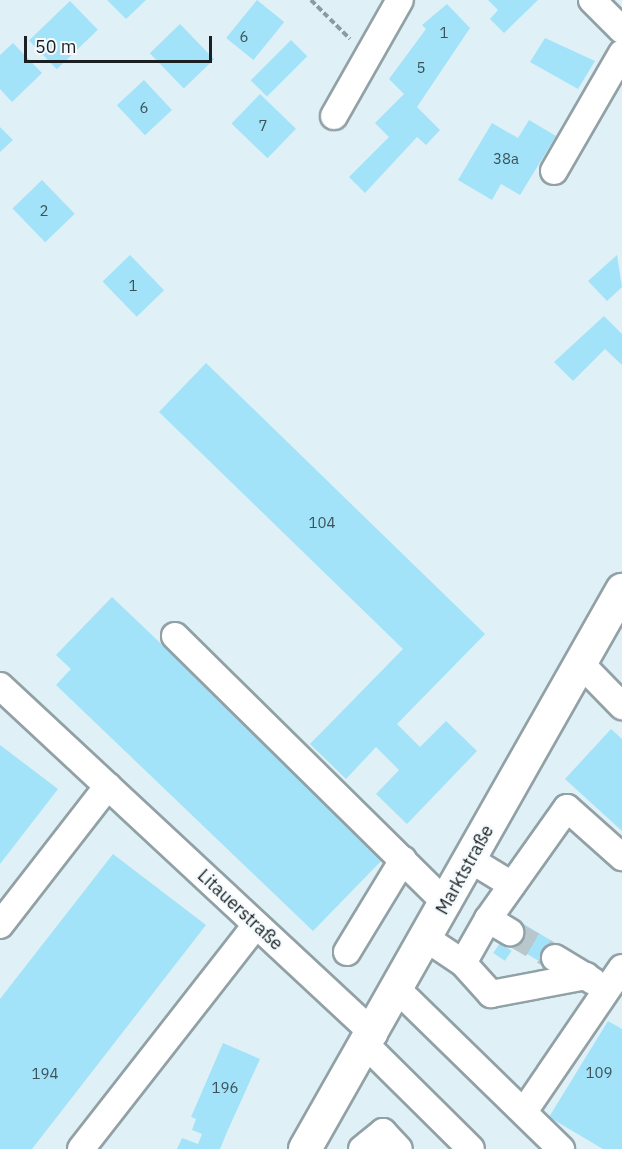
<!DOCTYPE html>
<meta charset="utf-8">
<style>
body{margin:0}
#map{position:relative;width:622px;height:1149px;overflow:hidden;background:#dff0f6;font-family:"IBM Plex Sans",sans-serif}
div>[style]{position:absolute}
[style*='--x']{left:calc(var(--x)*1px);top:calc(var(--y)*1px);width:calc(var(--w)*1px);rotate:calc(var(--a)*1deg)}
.building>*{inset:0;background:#a2e3f9;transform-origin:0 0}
.minor-tunnel>*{height:26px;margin-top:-13px;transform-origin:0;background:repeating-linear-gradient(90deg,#b8c7cc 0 26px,transparent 0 39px)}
.path>*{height:4px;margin-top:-2px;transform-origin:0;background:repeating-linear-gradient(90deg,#8d9a9e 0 6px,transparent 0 9px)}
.roads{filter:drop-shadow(2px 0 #91a1a6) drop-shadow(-2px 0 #91a1a6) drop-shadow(0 2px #91a1a6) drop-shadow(0 -2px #91a1a6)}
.minor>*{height:26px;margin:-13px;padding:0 13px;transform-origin:13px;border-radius:13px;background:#fff}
.major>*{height:32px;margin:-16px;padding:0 16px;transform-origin:16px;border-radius:16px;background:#fff}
span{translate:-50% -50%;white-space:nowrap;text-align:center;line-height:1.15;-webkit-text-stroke:5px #f5fbfe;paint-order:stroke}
.number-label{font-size:15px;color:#3d5258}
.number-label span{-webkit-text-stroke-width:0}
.street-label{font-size:18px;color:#1b2123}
.scale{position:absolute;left:24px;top:36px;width:188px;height:27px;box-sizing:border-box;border:3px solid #1b2123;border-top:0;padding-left:8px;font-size:18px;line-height:21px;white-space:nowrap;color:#1b2123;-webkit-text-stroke:4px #f5fbfe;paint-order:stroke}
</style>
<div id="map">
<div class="building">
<i style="clip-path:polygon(107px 0,146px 0,126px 19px)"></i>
<i style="left:257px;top:0;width:35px;height:49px;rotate:39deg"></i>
<i style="clip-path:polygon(488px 0,538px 0,504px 33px,490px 19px,498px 10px)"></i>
<i style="left:70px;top:1px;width:40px;height:57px;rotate:46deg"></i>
<i style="clip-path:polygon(447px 4px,470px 28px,417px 107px,440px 130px,426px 145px,417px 137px,365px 193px,349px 177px,389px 137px,375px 123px,404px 94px,389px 79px,426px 29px,422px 25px)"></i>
<i style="left:180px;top:24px;width:49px;height:42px;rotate:46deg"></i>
<i style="clip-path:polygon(545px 38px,595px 61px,578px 89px,530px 62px)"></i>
<i style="left:291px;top:40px;width:23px;height:57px;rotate:45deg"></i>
<i style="clip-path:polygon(13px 43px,42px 73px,12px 102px,0 89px,0 55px)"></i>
<i style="left:144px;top:80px;width:41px;height:37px;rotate:47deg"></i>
<i style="left:260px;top:94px;width:50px;height:41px;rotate:44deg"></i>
<i style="clip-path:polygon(529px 120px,556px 136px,520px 195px,501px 184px,492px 200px,458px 180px,492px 123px,518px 138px)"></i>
<i style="clip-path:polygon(0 127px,13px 140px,0 152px)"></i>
<i style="left:42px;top:180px;width:47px;height:41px;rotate:46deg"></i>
<i style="left:130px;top:255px;width:49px;height:38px;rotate:46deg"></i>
<i style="clip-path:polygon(617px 255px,622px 287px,607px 301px,588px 281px)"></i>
<i style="clip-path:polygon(604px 316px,622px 334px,622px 365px,605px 349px,573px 381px,554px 362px)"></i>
<i style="clip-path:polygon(206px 363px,485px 634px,397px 724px,420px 747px,446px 721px,477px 751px,407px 824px,376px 794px,399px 770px,376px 747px,346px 779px,310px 744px,403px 649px,159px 412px)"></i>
<i style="clip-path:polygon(112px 597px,385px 857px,313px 931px,56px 685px,71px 669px,56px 655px)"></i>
<i style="clip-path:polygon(611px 729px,622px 739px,622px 831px,565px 779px)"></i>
<i style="clip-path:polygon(0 745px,58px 789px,0 864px)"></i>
<i style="clip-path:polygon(113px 854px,206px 925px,32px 1149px,0 1149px,0 999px)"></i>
<i style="left:517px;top:920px;width:52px;height:24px;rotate:31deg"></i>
<i style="left:500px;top:943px;width:14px;height:12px;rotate:34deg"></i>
<i style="clip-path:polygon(608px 1021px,622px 1029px,622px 1149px,603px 1149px,549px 1117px)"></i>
<i style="clip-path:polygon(223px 1043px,260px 1059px,227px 1132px,220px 1149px,177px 1149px,182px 1138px,198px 1144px,202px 1134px,192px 1130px,196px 1119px,191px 1117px)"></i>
</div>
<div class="minor-tunnel">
<i style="--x:510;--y:932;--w:52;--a:30"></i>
</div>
<div class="path">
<i style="--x:311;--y:0;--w:55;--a:45"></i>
</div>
<div class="roads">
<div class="minor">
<i style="--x:592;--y:0;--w:42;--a:45"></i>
<i style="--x:334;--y:116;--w:133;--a:-60.4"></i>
<i style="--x:554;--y:171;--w:136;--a:-60"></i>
<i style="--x:175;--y:636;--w:382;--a:44.6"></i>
<i style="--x:581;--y:664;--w:59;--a:45.7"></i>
<i style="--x:0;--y:686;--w:511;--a:42.94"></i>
<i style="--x:471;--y:860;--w:48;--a:31.4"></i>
<i style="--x:488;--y:919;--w:136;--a:-54.6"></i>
<i style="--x:567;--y:808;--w:74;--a:41.7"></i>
<i style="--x:0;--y:925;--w:176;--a:-52.2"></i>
<i style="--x:427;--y:939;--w:43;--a:33.7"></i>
<i style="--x:463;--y:963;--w:51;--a:-60.4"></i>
<i style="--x:488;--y:919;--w:26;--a:31"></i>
<i style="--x:347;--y:952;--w:108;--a:-58.7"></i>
<i style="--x:555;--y:958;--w:44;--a:31.2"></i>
<i style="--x:463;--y:963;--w:42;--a:47.9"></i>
<i style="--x:491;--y:994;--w:97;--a:-10.7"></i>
<i style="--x:398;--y:990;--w:228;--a:44.3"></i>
<i style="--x:367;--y:1046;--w:146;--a:44.7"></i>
<i style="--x:525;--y:1110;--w:172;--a:-55.7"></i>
<i style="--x:81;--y:1149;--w:284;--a:-52"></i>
<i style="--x:362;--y:1149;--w:27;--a:-39"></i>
<i style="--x:383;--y:1132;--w:23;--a:47"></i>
</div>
<div class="major">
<i style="--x:305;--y:1149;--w:643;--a:-60.44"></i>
</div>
</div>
<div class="number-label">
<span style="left:444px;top:33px">1</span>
<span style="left:244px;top:37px">6</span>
<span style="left:421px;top:68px">5</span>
<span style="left:144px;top:108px">6</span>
<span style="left:263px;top:126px">7</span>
<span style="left:506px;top:159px">38a</span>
<span style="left:44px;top:211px">2</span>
<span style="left:133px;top:286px">1</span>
<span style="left:322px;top:523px">104</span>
<span style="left:599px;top:1073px">109</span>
<span style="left:45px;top:1074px">194</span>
<span style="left:225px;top:1088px">196</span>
</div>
<div class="street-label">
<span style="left:465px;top:870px;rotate:-61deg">Marktstraße</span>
<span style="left:240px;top:910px;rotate:43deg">Litauerstraße</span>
</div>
<div class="scale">50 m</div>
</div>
